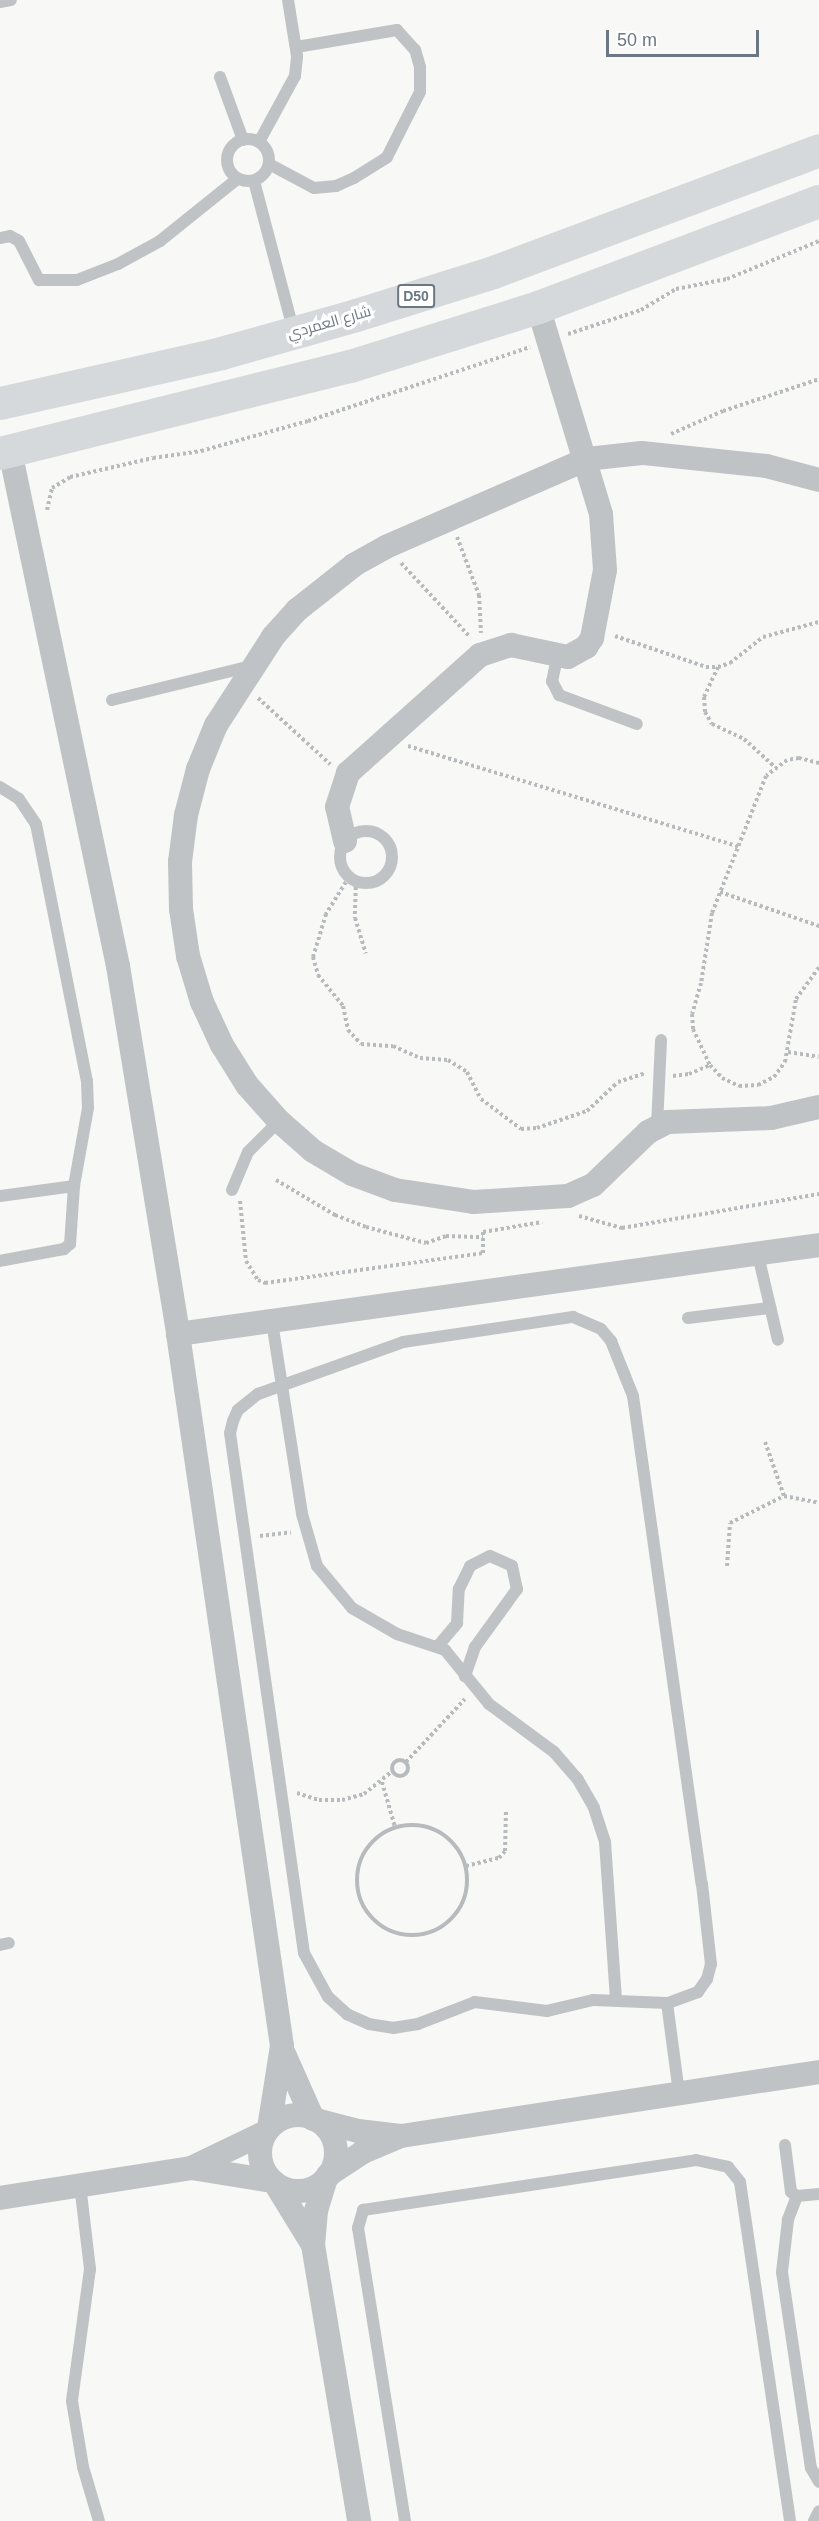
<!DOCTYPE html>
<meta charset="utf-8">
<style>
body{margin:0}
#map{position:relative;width:819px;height:2521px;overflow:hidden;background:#f8f8f6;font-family:Helvetica,Cairo,sans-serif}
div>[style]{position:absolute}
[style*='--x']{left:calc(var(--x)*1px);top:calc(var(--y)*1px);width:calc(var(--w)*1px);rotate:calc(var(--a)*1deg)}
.path>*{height:4px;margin-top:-2px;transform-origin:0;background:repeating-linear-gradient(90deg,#b8bbbd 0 3px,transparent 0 6px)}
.path>.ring{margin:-2px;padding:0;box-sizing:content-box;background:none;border:4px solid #b8bbbd;border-radius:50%}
.lane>*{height:12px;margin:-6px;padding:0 6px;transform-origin:6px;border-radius:6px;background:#c0c3c6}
.lane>.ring{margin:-6px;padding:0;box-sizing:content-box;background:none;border:12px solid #c0c3c6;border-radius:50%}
.street>*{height:24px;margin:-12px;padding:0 12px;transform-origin:12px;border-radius:12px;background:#c0c3c6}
.street>.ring{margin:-12px;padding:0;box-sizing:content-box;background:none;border:24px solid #c0c3c6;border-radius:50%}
.primary>*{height:33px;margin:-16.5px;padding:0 16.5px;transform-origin:16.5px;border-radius:16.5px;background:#d5d9dc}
span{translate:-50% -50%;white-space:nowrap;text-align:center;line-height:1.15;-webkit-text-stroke:6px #fff;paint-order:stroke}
.shield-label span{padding:2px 4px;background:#fff;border:2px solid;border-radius:4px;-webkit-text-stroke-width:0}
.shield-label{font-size:14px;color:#6b7782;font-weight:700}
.street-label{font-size:15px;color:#6b7782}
.scale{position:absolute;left:606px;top:30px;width:153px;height:27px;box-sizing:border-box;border:3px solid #6b7782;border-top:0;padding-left:8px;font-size:18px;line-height:21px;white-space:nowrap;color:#6b7782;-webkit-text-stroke:4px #fff;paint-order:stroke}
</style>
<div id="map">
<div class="path">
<i style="--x:568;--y:334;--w:77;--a:-18.2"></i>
<i style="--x:641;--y:310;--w:41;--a:-31"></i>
<i style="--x:676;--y:289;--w:52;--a:-11.1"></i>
<i style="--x:727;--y:279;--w:100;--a:-22.4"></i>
<i style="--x:671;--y:434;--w:57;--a:-23.9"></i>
<i style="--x:723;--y:411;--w:101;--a:-18.4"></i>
<i style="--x:47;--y:510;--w:23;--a:-77"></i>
<i style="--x:52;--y:488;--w:21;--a:-31"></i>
<i style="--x:70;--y:477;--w:85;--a:-12.9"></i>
<i style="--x:153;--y:458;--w:49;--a:-8.3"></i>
<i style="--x:201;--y:451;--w:111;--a:-15.7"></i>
<i style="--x:308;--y:421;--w:234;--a:-18.4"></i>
<i style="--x:457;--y:537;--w:62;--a:69.2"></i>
<i style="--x:479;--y:595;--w:38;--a:87"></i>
<i style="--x:401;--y:563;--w:100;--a:47"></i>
<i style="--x:615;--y:636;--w:96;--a:18.8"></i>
<i style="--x:706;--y:667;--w:12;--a:0"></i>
<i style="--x:718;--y:667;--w:13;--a:-18"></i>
<i style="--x:730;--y:663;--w:42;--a:-38.2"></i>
<i style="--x:763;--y:637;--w:58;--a:-15"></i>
<i style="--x:718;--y:667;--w:33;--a:115"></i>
<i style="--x:704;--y:697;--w:15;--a:86"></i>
<i style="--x:705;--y:712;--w:14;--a:60"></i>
<i style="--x:712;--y:724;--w:35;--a:25"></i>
<i style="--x:744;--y:739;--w:42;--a:42.1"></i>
<i style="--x:258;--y:698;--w:98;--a:42.5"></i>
<i style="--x:408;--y:746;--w:345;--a:16.9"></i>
<i style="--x:819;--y:763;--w:21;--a:-166"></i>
<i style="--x:799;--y:758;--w:12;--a:171"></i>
<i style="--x:787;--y:760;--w:26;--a:143"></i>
<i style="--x:766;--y:776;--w:147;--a:111.5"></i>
<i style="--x:712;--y:913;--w:71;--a:98.9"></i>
<i style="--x:701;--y:983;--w:32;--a:106"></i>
<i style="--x:692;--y:1014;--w:15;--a:86"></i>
<i style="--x:693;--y:1029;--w:40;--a:65"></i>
<i style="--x:710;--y:1065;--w:18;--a:47"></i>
<i style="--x:722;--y:1078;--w:19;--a:25"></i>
<i style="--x:739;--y:1086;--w:19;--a:-3"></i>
<i style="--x:758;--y:1085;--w:18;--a:-27"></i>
<i style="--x:774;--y:1077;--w:19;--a:-54"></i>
<i style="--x:785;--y:1062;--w:64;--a:-80.1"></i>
<i style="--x:796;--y:999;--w:39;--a:-54"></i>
<i style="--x:349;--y:877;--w:44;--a:121.9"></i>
<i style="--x:326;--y:914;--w:45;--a:106.8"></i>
<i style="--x:313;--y:957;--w:19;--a:74"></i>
<i style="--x:318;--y:975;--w:40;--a:51"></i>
<i style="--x:343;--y:1006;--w:25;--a:78"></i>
<i style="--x:348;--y:1030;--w:19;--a:47"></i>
<i style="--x:361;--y:1044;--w:32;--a:4"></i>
<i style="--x:393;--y:1046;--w:30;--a:24"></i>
<i style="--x:420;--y:1058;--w:28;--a:4"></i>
<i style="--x:448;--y:1060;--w:22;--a:32"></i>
<i style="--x:467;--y:1072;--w:30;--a:63"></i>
<i style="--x:481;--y:1099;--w:50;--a:36.9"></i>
<i style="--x:521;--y:1129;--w:16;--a:-4"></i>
<i style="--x:537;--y:1128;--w:53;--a:-18.8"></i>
<i style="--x:587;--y:1111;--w:42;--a:-43.1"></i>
<i style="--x:618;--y:1082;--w:28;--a:-18"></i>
<i style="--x:356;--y:881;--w:37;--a:92"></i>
<i style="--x:355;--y:918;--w:37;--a:73"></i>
<i style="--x:720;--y:892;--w:105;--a:19"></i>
<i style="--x:788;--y:1052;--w:31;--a:9"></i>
<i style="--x:673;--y:1076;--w:16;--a:-7"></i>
<i style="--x:689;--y:1074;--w:23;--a:-23"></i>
<i style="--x:276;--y:1180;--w:69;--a:30.7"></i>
<i style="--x:335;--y:1215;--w:33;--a:21"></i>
<i style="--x:366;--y:1227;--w:62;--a:14.9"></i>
<i style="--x:426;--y:1243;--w:21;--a:-19"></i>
<i style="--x:446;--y:1236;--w:37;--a:2"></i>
<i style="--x:240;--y:1201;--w:60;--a:84.3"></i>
<i style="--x:246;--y:1261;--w:22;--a:58"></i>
<i style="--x:258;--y:1280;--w:8;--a:23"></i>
<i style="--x:265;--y:1283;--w:220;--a:-7.8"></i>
<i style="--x:483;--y:1253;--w:21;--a:-90"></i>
<i style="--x:483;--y:1232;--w:60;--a:-9.6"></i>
<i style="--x:579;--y:1216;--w:45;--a:15.6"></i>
<i style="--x:622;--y:1228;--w:200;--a:-9.8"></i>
<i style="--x:765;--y:1442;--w:57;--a:70.6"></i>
<i style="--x:260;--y:1536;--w:31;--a:-7"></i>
<i style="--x:727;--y:1566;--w:43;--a:-86"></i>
<i style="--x:730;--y:1523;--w:60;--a:-26.6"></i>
<i style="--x:784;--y:1496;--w:36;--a:11"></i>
<i class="ring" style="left:392px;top:1760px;width:12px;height:12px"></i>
<i style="--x:406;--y:1762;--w:86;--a:-46.9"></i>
<i style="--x:382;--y:1782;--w:47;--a:73.9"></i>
<i style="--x:297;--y:1793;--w:23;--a:18"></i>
<i style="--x:319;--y:1800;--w:23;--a:0"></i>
<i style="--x:342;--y:1800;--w:23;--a:-15"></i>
<i style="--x:364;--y:1794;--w:36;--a:-39"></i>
<i class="ring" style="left:357px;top:1825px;width:106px;height:106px"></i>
<i style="--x:466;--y:1866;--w:34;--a:-14"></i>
<i style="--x:499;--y:1858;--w:9;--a:-49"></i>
<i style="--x:505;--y:1851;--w:42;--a:-88.6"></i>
</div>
<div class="lane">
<i style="--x:0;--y:2;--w:11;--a:-10"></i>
<i style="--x:220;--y:77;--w:67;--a:69.9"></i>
<i class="ring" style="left:227px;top:139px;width:30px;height:30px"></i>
<i style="--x:259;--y:142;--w:75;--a:-61.4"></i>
<i style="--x:295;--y:76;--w:20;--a:-84"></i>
<i style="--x:297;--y:56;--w:57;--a:-99.1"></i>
<i style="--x:269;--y:164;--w:51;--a:28.1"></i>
<i style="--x:314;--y:188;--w:22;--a:-5"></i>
<i style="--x:336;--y:186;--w:20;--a:-24"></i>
<i style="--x:354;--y:178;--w:39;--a:-32"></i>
<i style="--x:387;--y:157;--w:73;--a:-63.1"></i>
<i style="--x:420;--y:92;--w:25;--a:-90"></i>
<i style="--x:420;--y:67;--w:18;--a:-106"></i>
<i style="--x:415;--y:50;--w:27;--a:-132"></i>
<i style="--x:397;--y:30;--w:102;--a:170.4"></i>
<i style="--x:254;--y:181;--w:156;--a:75.2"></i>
<i style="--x:0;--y:238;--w:10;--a:-11"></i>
<i style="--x:10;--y:236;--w:10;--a:29"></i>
<i style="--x:19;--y:241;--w:44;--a:62.9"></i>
<i style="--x:39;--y:280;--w:38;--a:0"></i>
<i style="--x:77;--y:280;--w:44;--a:-21.3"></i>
<i style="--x:118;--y:264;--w:48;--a:-28.7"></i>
<i style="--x:160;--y:241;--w:99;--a:-38.8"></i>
<i style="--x:557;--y:658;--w:24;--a:102"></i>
<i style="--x:552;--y:681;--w:16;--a:63"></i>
<i style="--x:559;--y:695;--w:83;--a:20.4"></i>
<i style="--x:112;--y:700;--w:143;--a:-13.7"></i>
<i style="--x:0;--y:787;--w:22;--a:32"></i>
<i style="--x:19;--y:799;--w:30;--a:56"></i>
<i style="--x:36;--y:824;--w:262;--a:78.8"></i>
<i style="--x:87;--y:1081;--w:27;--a:88"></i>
<i style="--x:88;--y:1108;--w:79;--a:100.2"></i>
<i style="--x:74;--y:1186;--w:58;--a:93.9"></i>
<i style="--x:70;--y:1244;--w:8;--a:140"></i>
<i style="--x:64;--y:1249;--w:65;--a:169.4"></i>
<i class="ring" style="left:340px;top:831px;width:40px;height:40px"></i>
<i style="--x:657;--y:1126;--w:86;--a:-87.3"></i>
<i style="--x:232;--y:1190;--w:41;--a:-67.2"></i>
<i style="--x:248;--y:1152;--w:44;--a:-45"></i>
<i style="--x:0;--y:1196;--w:75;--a:-7.7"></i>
<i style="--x:758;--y:1255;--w:87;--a:76.8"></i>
<i style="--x:573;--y:1317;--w:30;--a:23"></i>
<i style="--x:601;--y:1329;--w:16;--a:50"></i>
<i style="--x:611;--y:1341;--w:59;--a:68.2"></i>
<i style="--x:633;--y:1396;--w:493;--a:82"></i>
<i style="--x:702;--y:1884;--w:81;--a:83.6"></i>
<i style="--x:711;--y:1964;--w:16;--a:105"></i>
<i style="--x:707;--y:1979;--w:16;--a:125"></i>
<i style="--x:698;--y:1992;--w:33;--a:160"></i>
<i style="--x:667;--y:2003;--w:74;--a:-177.7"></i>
<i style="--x:593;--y:2000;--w:47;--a:166.6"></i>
<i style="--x:547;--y:2011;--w:73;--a:-172.9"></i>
<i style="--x:475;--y:2002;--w:61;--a:158.9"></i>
<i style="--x:418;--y:2024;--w:24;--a:171"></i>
<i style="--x:394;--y:2028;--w:25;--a:-171"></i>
<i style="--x:369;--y:2024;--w:24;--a:-156"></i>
<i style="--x:347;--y:2014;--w:25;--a:-138"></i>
<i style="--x:328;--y:1997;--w:50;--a:-118.6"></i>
<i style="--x:304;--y:1953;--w:525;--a:-98.1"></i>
<i style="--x:230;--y:1433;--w:12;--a:-76"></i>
<i style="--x:233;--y:1421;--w:12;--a:-66"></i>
<i style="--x:238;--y:1410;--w:26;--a:-39"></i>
<i style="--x:258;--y:1394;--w:154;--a:-19.7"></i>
<i style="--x:403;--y:1342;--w:172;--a:-8.4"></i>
<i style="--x:688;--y:1318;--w:83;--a:-7"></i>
<i style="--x:272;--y:1322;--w:194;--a:81.1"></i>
<i style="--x:302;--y:1514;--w:54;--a:73.9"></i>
<i style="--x:317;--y:1566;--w:55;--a:50.2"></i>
<i style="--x:352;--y:1608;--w:52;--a:30"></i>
<i style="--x:397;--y:1634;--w:51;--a:18.4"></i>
<i style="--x:445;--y:1650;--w:70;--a:50.8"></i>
<i style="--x:489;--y:1704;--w:81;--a:36.4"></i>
<i style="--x:554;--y:1752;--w:35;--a:49"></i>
<i style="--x:577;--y:1778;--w:34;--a:60"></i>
<i style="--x:594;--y:1808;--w:36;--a:72"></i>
<i style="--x:605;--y:1842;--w:157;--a:86"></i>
<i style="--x:438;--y:1646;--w:30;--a:-50"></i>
<i style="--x:457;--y:1623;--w:34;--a:-87"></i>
<i style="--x:459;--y:1589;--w:25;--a:-64"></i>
<i style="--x:470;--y:1566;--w:22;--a:-27"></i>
<i style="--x:490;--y:1556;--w:24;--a:24"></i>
<i style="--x:512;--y:1566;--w:24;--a:78"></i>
<i style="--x:517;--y:1589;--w:72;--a:125.9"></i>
<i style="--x:475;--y:1647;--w:31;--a:109"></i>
<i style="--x:0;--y:1945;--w:9;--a:-13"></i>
<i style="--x:667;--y:2003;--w:91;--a:82.4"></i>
<i style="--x:785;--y:2145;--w:47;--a:82.7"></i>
<i style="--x:791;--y:2192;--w:7;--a:34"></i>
<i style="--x:797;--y:2196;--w:22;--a:-5"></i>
<i style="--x:80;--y:2185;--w:85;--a:83.2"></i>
<i style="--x:90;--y:2269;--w:133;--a:97.8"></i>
<i style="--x:72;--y:2401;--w:67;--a:80.5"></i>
<i style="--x:83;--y:2467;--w:56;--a:73.5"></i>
<i style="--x:797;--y:2196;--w:26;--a:111"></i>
<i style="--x:788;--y:2220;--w:52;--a:96.6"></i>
<i style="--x:782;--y:2272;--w:198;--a:81.6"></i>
<i style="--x:811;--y:2468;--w:16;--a:60"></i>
<i style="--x:405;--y:2521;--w:297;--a:-99.1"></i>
<i style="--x:358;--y:2228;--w:19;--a:-74"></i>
<i style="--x:363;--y:2210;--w:337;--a:-8.5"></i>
<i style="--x:696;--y:2160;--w:33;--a:12"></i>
<i style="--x:728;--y:2167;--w:19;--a:51"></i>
<i style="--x:740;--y:2182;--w:343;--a:81.6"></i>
<i style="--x:814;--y:2521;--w:11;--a:-63"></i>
</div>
<div class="street">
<i style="--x:10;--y:451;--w:526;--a:78.16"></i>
<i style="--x:118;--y:966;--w:373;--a:80.7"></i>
<i style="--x:178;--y:1334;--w:720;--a:81.69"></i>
<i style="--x:282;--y:2046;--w:83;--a:99"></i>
<i style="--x:819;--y:480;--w:55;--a:-165.2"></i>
<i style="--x:766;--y:466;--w:125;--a:-174"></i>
<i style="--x:642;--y:453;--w:55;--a:173.8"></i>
<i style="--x:587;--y:459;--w:219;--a:156.4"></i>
<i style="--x:386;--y:547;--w:37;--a:151"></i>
<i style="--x:354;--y:565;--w:73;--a:141.7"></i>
<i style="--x:297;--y:610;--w:36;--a:132"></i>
<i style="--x:273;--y:637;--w:105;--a:122.9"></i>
<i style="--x:216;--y:725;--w:48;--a:112.2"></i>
<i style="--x:198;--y:769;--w:48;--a:104.6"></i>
<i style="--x:186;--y:815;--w:47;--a:97.3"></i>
<i style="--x:180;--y:862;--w:47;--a:88.8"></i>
<i style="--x:181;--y:909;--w:48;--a:81.5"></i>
<i style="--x:188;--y:956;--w:48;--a:73.1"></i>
<i style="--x:202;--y:1002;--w:47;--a:65.1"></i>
<i style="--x:222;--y:1045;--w:47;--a:58"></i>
<i style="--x:247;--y:1085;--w:48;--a:48.4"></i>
<i style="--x:279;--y:1121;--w:45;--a:41.4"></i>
<i style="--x:313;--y:1151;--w:45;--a:30.5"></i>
<i style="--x:352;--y:1174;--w:46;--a:20.4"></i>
<i style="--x:395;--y:1190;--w:79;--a:8.7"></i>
<i style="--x:473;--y:1202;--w:95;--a:-3.6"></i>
<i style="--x:568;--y:1196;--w:27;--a:-24"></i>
<i style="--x:593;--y:1185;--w:76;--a:-43.9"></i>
<i style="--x:648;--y:1132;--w:22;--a:-27"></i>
<i style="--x:668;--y:1122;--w:103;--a:-2.2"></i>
<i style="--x:771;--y:1118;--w:49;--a:-12.9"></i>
<i style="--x:345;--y:841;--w:35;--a:-103"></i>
<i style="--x:337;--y:807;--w:36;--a:-72"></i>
<i style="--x:348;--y:773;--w:177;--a:-41.8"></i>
<i style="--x:480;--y:655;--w:33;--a:-18"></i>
<i style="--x:511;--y:645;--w:58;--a:11.9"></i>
<i style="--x:568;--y:657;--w:21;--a:-29"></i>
<i style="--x:586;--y:647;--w:11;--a:-56"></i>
<i style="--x:592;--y:638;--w:69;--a:-79.2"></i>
<i style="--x:605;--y:570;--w:56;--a:-94.1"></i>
<i style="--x:601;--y:514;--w:216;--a:-106.9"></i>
<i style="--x:178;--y:1334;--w:647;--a:-7.9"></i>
<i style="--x:284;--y:2054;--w:71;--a:66"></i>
<i class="ring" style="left:260px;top:2115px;width:52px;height:52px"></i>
<i style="--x:316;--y:2120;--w:43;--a:14.7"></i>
<i style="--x:358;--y:2131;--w:43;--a:6.6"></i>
<i style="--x:401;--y:2136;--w:423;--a:-8.7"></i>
<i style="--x:193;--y:2167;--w:81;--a:-25.6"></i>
<i style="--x:328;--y:2175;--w:42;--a:-33.3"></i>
<i style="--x:363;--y:2152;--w:36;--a:-23"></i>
<i style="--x:326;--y:2178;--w:34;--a:107"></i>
<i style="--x:316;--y:2211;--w:34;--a:95"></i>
<i style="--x:313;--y:2245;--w:280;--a:80.5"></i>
<i style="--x:275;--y:2183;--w:73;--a:58.5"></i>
<i style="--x:0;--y:2198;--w:193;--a:-8.9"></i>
<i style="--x:191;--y:2168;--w:82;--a:9.1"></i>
</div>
<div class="primary">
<i style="--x:0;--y:403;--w:227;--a:-12.7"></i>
<i style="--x:221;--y:353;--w:140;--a:-15.7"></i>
<i style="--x:356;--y:315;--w:144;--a:-17.4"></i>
<i style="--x:493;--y:272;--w:348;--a:-20.5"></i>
<i style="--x:0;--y:453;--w:361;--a:-14"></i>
<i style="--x:350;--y:366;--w:197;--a:-17.4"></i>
<i style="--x:538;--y:307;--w:300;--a:-20.7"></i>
</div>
<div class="shield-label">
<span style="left:416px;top:296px">D50</span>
</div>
<div class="street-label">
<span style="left:329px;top:322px;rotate:-16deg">شارع العمردي</span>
</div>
<div class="scale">50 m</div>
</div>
